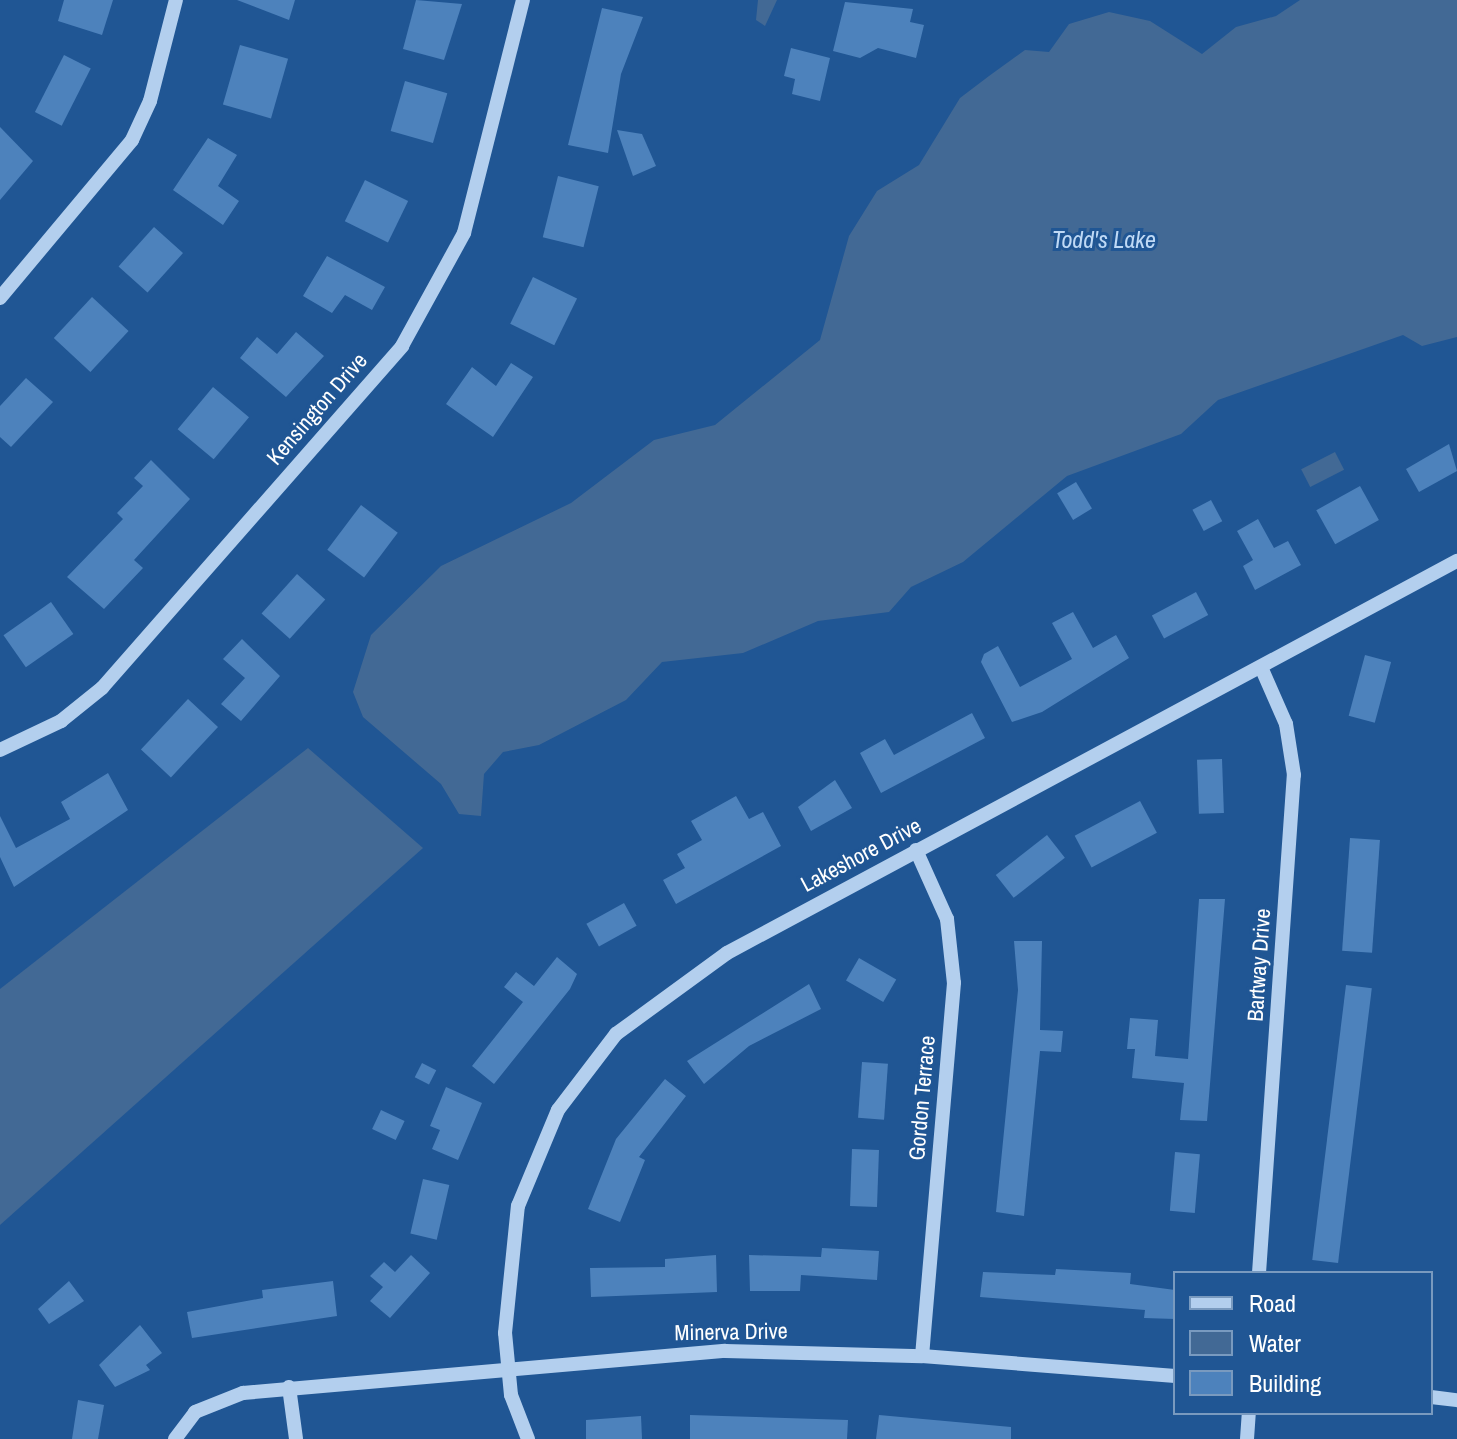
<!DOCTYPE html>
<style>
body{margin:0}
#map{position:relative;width:1457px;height:1439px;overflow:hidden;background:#205694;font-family:"Archivo Narrow",sans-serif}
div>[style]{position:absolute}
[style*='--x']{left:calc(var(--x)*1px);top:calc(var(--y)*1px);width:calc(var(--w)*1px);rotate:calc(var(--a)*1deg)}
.water>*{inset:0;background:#426995;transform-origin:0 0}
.building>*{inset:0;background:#4d82bc;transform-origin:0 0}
.minor>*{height:14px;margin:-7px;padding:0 7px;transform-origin:7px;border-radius:7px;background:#b3cfee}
span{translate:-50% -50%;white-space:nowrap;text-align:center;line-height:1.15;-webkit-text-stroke:6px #205694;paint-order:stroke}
.street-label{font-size:22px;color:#fff}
.water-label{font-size:24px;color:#bfd9f5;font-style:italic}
.legend{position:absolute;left:1173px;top:1271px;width:260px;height:144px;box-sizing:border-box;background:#205694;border:2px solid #799abf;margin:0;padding:10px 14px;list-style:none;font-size:24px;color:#fff}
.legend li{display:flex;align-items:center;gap:16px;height:40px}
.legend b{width:40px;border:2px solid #799abf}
</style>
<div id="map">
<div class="water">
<i style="clip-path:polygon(758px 0,777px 0,765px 26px,756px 20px)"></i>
<i style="clip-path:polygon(1300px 0,1457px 0,1457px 337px,1422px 346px,1403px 335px,1218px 400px,1181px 434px,1067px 476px,963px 562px,911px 587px,889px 612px,818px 621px,743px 653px,662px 662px,626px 700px,539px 745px,503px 752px,484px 774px,481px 816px,459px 814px,441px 784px,363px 717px,353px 692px,371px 635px,441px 566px,571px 503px,654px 440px,715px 425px,820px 340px,849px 236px,877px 191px,919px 165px,960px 98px,989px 76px,1025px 50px,1049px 52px,1069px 24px,1109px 12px,1150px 21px,1202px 54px,1236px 27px,1276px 16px)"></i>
<i style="left:1335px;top:452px;width:20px;height:38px;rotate:63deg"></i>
<i style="clip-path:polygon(308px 748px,423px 848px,0 1225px,0 989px)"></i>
</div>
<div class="building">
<i style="clip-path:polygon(64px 0,113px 0,102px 35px,58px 21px)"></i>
<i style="clip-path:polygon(237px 0,295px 0,289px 20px)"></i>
<i style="clip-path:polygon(416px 0,462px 4px,444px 60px,403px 49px)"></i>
<i style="clip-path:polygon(845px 2px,913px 9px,910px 22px,924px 25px,916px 58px,878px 48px,860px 58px,833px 51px)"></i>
<i style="clip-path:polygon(602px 8px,643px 17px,621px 74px,608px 153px,568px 145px)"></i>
<i style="left:240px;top:45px;width:50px;height:62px;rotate:16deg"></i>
<i style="clip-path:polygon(791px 48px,830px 58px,820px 101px,792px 94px,795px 79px,784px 76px)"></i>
<i style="left:64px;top:55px;width:30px;height:64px;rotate:27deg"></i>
<i style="left:405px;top:81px;width:44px;height:52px;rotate:16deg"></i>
<i style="clip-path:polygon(0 127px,33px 161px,0 200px)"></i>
<i style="clip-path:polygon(617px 130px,642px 134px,656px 166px,633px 176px)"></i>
<i style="clip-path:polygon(208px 138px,237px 155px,218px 186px,239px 201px,223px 225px,173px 190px)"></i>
<i style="left:558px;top:176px;width:42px;height:63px;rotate:14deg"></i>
<i style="left:365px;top:180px;width:48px;height:46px;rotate:26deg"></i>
<i style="left:154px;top:227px;width:39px;height:53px;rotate:42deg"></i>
<i style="clip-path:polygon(327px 256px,385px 287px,372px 310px,345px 295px,332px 313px,303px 296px)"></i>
<i style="left:533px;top:277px;width:49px;height:52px;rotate:26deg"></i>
<i style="left:92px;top:297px;width:50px;height:56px;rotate:43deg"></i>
<i style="clip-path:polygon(296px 332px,324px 356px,286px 397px,240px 358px,257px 337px,277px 354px)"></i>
<i style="clip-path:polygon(511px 363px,533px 377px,493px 437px,446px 404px,472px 367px,496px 386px)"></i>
<i style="clip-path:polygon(26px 378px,53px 402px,11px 447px,0 437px,0 406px)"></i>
<i style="left:213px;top:387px;width:47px;height:55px;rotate:40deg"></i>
<i style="clip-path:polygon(1449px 444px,1457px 471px,1419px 492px,1406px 469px)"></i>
<i style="clip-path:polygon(151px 460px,190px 499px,134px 560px,143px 568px,104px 609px,67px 577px,123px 519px,117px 513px,143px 486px,134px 478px)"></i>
<i style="left:1076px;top:482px;width:31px;height:22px;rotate:59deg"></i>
<i style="left:1360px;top:486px;width:39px;height:50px;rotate:61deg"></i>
<i style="left:1211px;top:500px;width:24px;height:21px;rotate:62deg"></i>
<i style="left:361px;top:505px;width:46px;height:56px;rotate:37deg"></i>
<i style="clip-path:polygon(1258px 519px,1274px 548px,1288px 541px,1301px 565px,1255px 590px,1243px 566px,1253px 560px,1237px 531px)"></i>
<i style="left:297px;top:574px;width:38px;height:53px;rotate:42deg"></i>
<i style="left:1196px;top:592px;width:26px;height:50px;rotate:62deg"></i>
<i style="left:51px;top:602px;width:39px;height:58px;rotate:55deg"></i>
<i style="clip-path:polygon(1073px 612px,1093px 648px,1116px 635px,1129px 658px,1042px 712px,1012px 722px,981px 662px,984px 654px,998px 646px,1020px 687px,1072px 659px,1052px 623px)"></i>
<i style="clip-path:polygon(242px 639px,280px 676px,241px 721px,221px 704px,245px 678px,223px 659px)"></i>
<i style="left:1365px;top:655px;width:27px;height:63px;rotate:15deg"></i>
<i style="left:188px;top:699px;width:41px;height:69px;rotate:43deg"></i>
<i style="clip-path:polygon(972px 713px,985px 738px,881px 793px,860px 753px,885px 739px,894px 755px)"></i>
<i style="left:1222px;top:759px;width:54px;height:25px;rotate:88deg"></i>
<i style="clip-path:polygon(108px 773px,128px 810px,14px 887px,0 857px,0 816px,16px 848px,70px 819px,61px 802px)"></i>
<i style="clip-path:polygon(835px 780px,852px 808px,811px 831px,798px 807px)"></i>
<i style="clip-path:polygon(736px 796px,749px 819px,763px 812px,781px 846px,676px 904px,663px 880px,685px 868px,677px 854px,702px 840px,691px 821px)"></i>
<i style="left:1140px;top:801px;width:36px;height:74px;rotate:62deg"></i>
<i style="left:1047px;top:835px;width:29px;height:65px;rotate:52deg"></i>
<i style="left:1350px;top:838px;width:30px;height:113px;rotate:4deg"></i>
<i style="clip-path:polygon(1199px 899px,1225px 899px,1207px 1121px,1180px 1120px,1184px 1083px,1132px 1078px,1135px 1049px,1127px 1049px,1130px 1018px,1158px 1020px,1155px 1056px,1188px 1059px)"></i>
<i style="left:624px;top:903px;width:26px;height:43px;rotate:61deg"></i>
<i style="clip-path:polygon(1014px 941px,1042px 941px,1040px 1030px,1063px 1031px,1061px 1052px,1040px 1051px,1024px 1216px,996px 1212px,1018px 990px)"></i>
<i style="clip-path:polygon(557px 957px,577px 974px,570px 989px,494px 1084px,472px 1066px,523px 1002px,504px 987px,516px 972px,534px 986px)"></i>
<i style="left:859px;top:958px;width:43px;height:26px;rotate:30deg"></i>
<i style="clip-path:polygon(809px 984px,821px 1009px,749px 1046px,704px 1084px,687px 1061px)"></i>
<i style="left:1346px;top:985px;width:26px;height:277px;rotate:7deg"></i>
<i style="left:862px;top:1062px;width:26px;height:56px;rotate:4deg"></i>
<i style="left:422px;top:1063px;width:16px;height:16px;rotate:27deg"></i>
<i style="clip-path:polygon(665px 1079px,686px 1096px,639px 1157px,645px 1160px,620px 1222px,588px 1209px,616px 1139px)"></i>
<i style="clip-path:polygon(446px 1087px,482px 1103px,458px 1160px,432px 1149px,440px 1130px,430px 1126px)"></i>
<i style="left:381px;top:1110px;width:26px;height:21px;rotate:25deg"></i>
<i style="left:852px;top:1149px;width:27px;height:57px;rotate:2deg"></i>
<i style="left:1175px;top:1152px;width:25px;height:59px;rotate:5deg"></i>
<i style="left:423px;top:1179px;width:27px;height:56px;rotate:13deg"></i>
<i style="clip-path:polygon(822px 1248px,879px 1251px,877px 1280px,801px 1275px,800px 1291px,750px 1291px,749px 1255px,821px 1257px)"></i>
<i style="clip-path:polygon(411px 1255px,430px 1273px,390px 1318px,370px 1301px,383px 1287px,370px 1276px,384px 1262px,395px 1272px)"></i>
<i style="clip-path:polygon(716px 1255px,717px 1292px,591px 1297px,590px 1268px,665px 1267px,665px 1259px)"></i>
<i style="clip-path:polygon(1056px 1269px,1131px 1273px,1130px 1284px,1175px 1290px,1175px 1319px,1144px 1318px,1145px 1310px,980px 1297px,983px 1272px,1055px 1275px)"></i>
<i style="clip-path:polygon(69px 1281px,84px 1301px,49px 1324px,38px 1309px)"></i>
<i style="clip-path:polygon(333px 1281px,337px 1316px,192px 1338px,187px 1312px,263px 1298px,262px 1290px)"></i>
<i style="clip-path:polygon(140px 1325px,162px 1353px,146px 1365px,150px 1370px,115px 1387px,99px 1365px)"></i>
<i style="clip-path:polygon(78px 1400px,104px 1405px,98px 1439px,72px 1439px)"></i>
<i style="clip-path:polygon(690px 1415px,848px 1420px,847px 1439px,690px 1439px)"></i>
<i style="clip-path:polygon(879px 1415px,1011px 1427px,1011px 1439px,876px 1439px)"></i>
<i style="clip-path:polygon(641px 1416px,642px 1439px,586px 1439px,586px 1420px)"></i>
</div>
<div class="minor">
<i style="--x:0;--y:298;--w:206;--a:-50.1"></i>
<i style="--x:132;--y:140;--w:43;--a:-65.2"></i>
<i style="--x:150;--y:101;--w:104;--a:-75.6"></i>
<i style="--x:0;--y:750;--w:68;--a:-25.4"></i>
<i style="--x:61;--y:721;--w:53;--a:-38.8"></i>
<i style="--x:102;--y:688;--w:455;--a:-48.7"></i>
<i style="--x:402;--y:346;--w:129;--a:-61.2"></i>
<i style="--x:464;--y:233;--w:240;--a:-75.8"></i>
<i style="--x:916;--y:850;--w:76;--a:65.8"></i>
<i style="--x:947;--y:919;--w:64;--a:83.8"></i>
<i style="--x:954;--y:983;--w:374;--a:94.9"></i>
<i style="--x:1259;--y:1273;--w:499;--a:-86"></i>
<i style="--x:1294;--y:775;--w:52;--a:-98.9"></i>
<i style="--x:1286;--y:724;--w:62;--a:-113.7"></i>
<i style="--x:289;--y:1387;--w:52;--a:82.3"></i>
<i style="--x:1431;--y:1397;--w:26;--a:7"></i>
<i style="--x:175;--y:1439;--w:34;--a:-53"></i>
<i style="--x:195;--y:1412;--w:52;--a:-21.6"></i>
<i style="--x:243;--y:1393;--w:484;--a:-5"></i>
<i style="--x:725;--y:1351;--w:197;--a:1.5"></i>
<i style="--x:922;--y:1356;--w:254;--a:4.5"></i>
<i style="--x:528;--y:1439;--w:47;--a:-111.1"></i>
<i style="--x:511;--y:1395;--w:62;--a:-95.5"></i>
<i style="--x:505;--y:1333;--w:128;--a:-84.2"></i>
<i style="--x:518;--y:1206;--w:104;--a:-67.4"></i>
<i style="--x:558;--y:1110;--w:96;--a:-52.7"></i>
<i style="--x:616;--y:1034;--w:137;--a:-36.1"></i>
<i style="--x:727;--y:953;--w:829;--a:-28.24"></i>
<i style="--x:1247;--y:1439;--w:26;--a:-86"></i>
</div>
<div class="street-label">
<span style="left:317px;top:409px;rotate:-49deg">Kensington Drive</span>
<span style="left:861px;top:855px;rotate:-28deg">Lakeshore Drive</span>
<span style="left:1259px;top:965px;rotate:-86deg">Bartway Drive</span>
<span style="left:922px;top:1098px;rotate:-85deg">Gordon Terrace</span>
<span style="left:731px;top:1332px;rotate:-1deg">Minerva Drive</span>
</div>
<div class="water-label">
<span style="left:1104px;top:240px">Todd's Lake</span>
</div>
<ul class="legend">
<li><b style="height:10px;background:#b3cfee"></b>Road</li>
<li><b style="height:22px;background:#426995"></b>Water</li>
<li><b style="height:22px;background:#4d82bc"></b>Building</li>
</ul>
</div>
